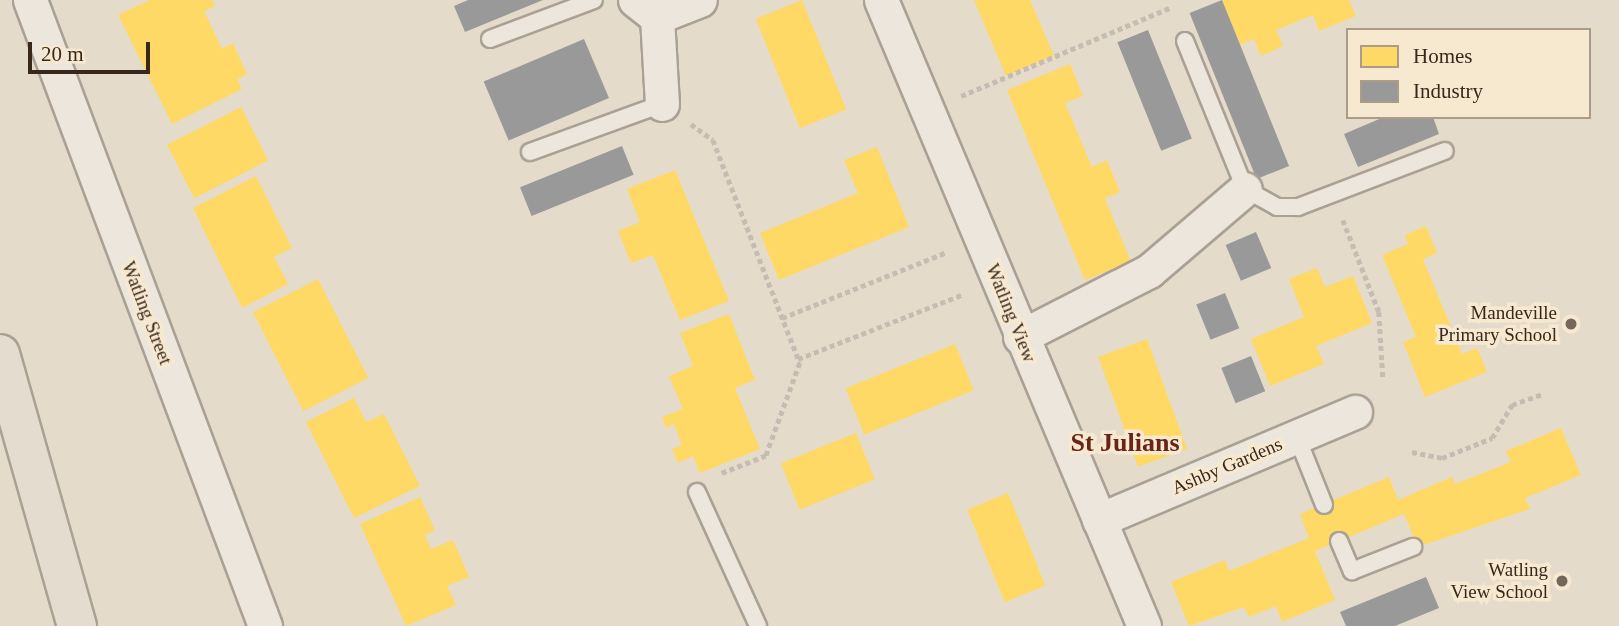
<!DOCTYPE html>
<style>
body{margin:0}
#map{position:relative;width:1619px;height:626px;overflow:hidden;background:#e5dbcb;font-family:Georgia,serif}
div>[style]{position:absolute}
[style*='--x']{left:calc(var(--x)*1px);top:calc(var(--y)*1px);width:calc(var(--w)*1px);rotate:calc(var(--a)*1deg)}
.homes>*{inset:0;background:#ffd966;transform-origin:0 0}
.industry>*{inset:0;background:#999;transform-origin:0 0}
.path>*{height:4.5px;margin-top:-2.25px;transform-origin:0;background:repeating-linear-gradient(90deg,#c5bdb3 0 5px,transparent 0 8.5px)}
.roads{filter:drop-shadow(2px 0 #aaa094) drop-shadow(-2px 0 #aaa094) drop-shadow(0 2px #aaa094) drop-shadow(0 -2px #aaa094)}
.service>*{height:16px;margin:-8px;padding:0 8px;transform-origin:8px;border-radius:8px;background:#ece6dd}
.minor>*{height:33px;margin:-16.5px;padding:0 16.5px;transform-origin:16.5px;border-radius:16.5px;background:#ece6dd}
.primary>*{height:38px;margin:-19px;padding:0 19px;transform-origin:19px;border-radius:19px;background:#e4dcce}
.dots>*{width:19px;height:19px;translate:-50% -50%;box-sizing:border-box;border:4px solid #f7e9d0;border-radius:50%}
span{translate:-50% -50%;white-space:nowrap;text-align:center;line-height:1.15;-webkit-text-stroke:7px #f7e9d0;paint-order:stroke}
.street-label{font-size:19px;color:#38281c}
.poi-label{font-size:19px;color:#38281c}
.right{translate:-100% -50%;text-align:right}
.district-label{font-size:26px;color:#67241a;font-weight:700}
.legend{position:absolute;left:1346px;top:28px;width:245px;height:91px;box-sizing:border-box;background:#f7e9d0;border:2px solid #ab9c88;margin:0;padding:9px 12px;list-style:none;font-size:21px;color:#38281c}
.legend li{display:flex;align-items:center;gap:14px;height:35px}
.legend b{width:35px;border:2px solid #ab9c88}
.scale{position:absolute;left:28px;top:42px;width:122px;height:32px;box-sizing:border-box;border:4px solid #38281c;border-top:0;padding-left:9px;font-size:21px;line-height:24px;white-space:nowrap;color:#38281c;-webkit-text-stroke:5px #f7e9d0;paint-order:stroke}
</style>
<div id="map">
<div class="homes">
<i style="clip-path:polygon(150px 0,212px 0,215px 6px,204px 11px,222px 49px,233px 43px,247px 74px,237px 79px,242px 89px,172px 124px,118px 15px)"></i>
<i style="left:802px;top:0;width:118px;height:50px;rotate:68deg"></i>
<i style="clip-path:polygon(974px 0,1030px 0,1054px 56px,1006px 76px)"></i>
<i style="clip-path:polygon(1222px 0,1349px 0,1356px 16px,1319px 31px,1313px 15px,1276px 30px,1283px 46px,1261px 56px,1254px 39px,1240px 45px)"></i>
<i style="clip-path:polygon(1070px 64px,1083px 96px,1065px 103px,1092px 167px,1107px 160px,1120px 192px,1105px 198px,1131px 262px,1085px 280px,1007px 90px)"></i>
<i style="left:241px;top:107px;width:60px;height:83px;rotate:63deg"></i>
<i style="clip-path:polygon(877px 147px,909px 227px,779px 280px,760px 233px,858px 193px,844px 160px)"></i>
<i style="clip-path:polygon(675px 170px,729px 301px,680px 320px,653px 255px,631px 263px,618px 231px,640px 222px,627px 189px)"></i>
<i style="clip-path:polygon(256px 176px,292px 248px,274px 257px,288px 284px,242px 308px,193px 208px)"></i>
<i style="clip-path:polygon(1426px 226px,1437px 253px,1423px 259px,1462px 354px,1477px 348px,1487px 372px,1425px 397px,1403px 342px,1416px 337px,1382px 255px,1408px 244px,1405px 235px)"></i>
<i style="clip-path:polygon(1317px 268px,1325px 287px,1353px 276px,1372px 323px,1316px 346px,1324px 364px,1270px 386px,1251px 339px,1304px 317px,1289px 279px)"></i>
<i style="left:318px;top:279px;width:111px;height:73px;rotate:63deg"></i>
<i style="clip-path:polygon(729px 314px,755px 380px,735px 388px,760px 449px,700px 473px,693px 456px,678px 463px,672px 449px,682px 445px,674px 424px,666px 428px,662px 417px,683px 409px,669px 376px,693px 366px,680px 333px)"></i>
<i style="left:1147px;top:339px;width:117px;height:52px;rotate:70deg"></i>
<i style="left:955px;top:344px;width:50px;height:118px;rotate:68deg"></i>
<i style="clip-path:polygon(354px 398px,366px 422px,384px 414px,420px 486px,354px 518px,306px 422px)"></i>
<i style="clip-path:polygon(1561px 428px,1581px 475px,1525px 498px,1530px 509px,1418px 547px,1404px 514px,1315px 551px,1335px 600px,1282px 622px,1276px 606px,1249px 617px,1244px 607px,1189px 626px,1171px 582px,1225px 560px,1229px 571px,1309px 538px,1300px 514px,1389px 477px,1398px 500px,1452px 477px,1455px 484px,1511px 462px,1506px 451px)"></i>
<i style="left:856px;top:433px;width:50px;height:81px;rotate:68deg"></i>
<i style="left:1008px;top:493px;width:100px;height:44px;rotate:68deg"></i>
<i style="clip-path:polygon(420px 497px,435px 530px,425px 535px,431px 549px,453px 540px,469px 577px,447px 586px,456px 605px,406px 626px,360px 524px)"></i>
</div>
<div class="industry">
<i style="clip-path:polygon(468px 0,543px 0,465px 32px,454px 6px)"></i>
<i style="left:1222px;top:0;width:179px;height:35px;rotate:68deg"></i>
<i style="left:1148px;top:30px;width:117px;height:33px;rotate:68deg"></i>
<i style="left:584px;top:39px;width:64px;height:109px;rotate:67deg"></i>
<i style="clip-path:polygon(1384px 117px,1433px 117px,1439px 134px,1358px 167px,1344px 134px)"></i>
<i style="left:622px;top:146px;width:31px;height:110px;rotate:68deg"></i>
<i style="left:1256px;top:232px;width:39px;height:33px;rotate:67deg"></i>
<i style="left:1225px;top:293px;width:38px;height:31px;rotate:68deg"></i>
<i style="left:1251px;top:356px;width:38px;height:32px;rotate:68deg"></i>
<i style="clip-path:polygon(1426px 577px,1439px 608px,1395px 626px,1346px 626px,1340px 612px)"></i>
</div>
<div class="path">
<i style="--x:961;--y:96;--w:229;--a:-22.9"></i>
<i style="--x:691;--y:124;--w:27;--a:36"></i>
<i style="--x:713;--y:140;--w:239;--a:68.7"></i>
<i style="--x:800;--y:363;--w:99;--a:110.1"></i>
<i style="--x:766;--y:456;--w:49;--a:158.6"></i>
<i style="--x:1343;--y:220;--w:99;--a:68.6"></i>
<i style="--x:1379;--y:312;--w:66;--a:86.5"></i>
<i style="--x:782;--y:318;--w:178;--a:-21.8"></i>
<i style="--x:798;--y:359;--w:178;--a:-21.4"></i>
<i style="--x:1412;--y:452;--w:31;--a:11"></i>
<i style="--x:1442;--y:458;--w:54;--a:-21.8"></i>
<i style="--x:1492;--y:438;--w:39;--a:-59"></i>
<i style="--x:1512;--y:405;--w:32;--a:-20"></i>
</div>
<div class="roads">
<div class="service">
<i style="--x:490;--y:39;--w:111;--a:-20.6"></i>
<i style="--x:1185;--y:41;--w:160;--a:67.9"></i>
<i style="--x:1245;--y:189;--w:37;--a:29"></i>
<i style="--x:1277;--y:207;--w:21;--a:0"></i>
<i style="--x:1298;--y:207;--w:157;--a:-20.9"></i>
<i style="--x:530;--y:152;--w:140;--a:-20"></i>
<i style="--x:1297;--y:437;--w:73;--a:68.3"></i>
<i style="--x:697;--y:492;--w:147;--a:65.5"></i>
<i style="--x:1339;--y:541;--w:33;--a:67"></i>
<i style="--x:1352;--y:571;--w:66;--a:-21.5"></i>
</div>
<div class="minor">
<i style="--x:30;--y:0;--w:669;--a:69.42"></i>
<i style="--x:635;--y:0;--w:28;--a:38"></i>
<i style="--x:881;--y:0;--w:679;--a:67.21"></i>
<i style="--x:662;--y:104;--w:87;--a:-93.3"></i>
<i style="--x:657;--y:17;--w:46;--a:-21.6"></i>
<i style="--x:1020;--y:337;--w:145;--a:-27.1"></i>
<i style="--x:1149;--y:271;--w:126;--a:-40.5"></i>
<i style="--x:1099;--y:520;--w:278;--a:-22.9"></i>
</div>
<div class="primary">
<i style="--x:0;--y:354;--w:283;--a:74.2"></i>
</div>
</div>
<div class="dots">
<i style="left:1571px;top:324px;background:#756759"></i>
<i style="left:1562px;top:581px;background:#756759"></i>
</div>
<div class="street-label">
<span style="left:147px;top:313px;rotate:69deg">Watling Street</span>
<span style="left:1011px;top:313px;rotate:68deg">Watling View</span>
<span style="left:1227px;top:466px;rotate:-23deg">Ashby Gardens</span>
</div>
<div class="poi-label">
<span class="right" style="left:1557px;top:324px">Mandeville<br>Primary School</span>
<span class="right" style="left:1548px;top:581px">Watling<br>View School</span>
</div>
<div class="district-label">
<span style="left:1125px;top:443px">St Julians</span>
</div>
<ul class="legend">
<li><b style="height:19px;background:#ffd966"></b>Homes</li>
<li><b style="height:19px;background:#999"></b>Industry</li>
</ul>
<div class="scale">20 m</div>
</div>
